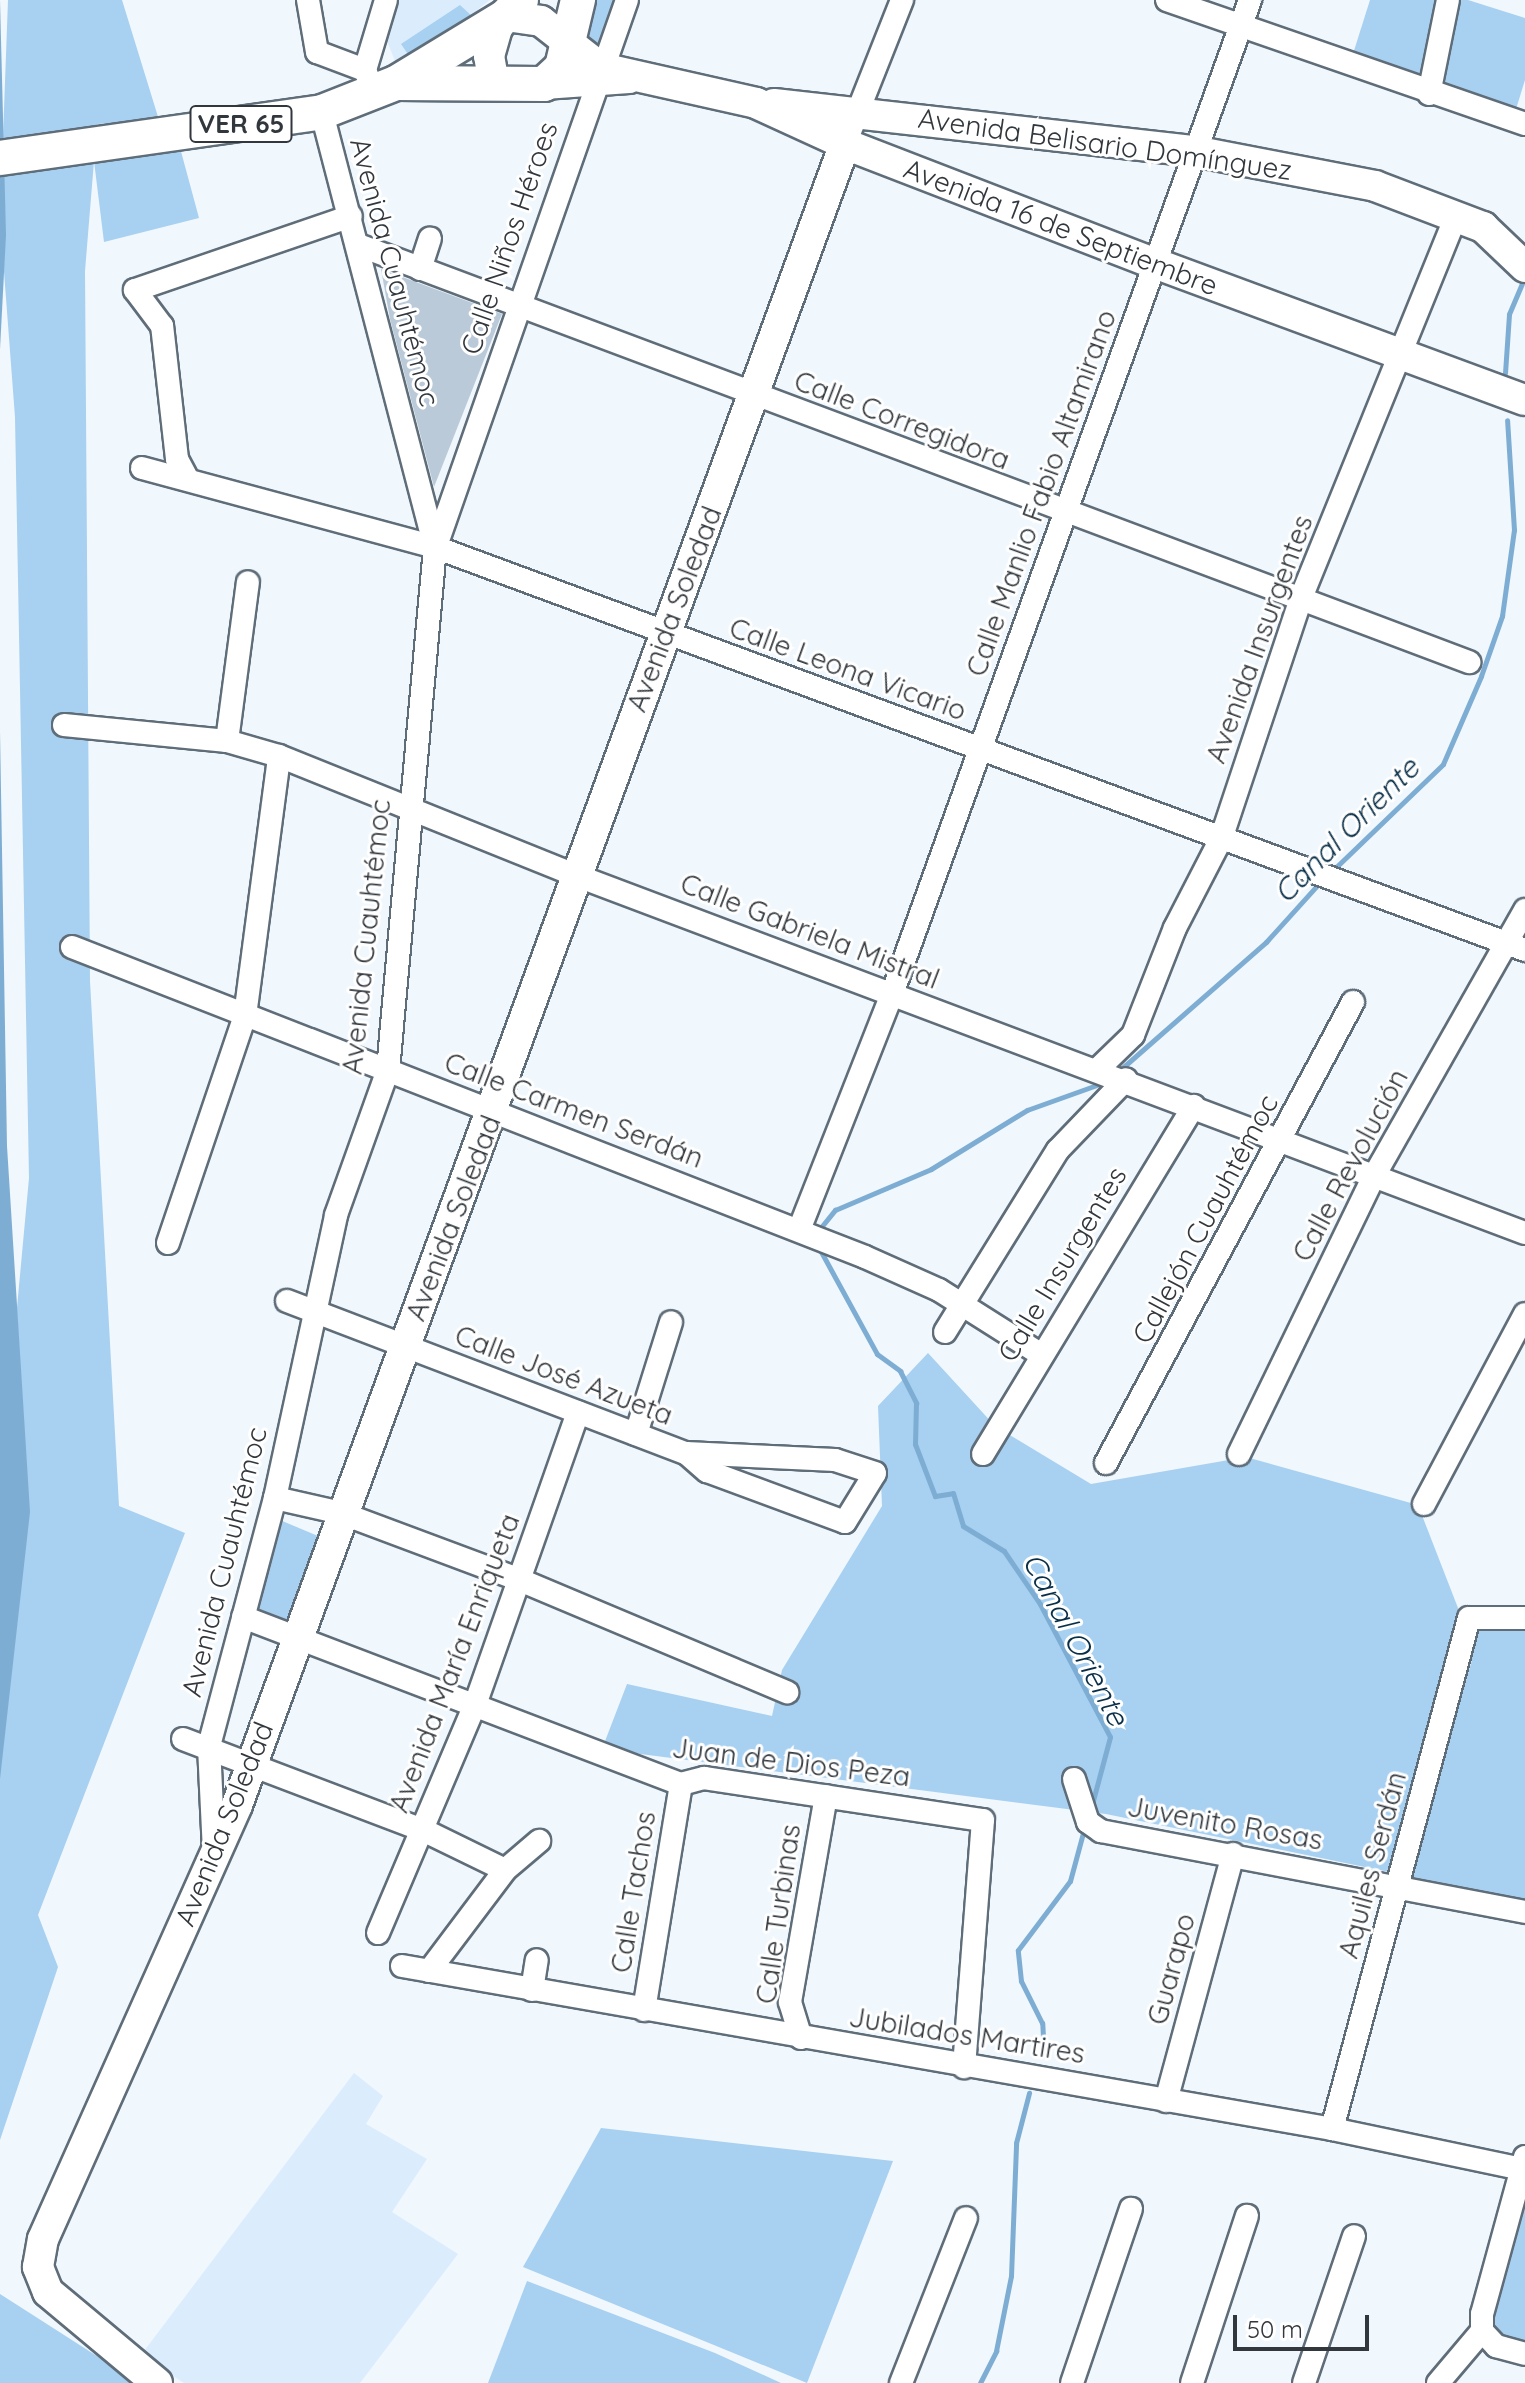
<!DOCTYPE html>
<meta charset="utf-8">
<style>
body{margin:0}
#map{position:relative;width:1525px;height:2383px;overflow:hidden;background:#f0f7fd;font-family:Quicksand,sans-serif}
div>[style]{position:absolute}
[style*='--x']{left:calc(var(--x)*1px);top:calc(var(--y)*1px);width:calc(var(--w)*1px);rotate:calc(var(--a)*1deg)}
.built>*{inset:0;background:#dbedfd}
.green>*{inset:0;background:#a7d0f1;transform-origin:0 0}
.water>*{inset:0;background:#7eadd3}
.stream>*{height:5px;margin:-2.5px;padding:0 2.5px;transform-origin:2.5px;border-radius:2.5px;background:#7eadd3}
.building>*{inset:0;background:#bbcad8}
.roads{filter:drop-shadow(2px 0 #5f6d79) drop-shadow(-2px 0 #5f6d79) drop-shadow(0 2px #5f6d79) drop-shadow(0 -2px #5f6d79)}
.street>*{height:22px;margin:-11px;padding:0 11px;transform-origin:11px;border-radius:11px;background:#fff}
.secondary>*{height:30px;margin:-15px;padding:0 15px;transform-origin:15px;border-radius:15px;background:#fff}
.primary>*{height:34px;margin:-17px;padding:0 17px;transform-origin:17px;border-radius:17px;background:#fff}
span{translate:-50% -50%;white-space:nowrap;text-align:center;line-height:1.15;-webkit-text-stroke:6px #fff;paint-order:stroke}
.shield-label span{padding:2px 6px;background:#fff;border:2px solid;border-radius:6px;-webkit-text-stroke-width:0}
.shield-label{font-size:26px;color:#31373c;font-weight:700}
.street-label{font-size:28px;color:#31373c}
.water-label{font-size:30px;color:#082e48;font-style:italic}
.scale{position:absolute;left:1233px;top:2315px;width:136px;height:36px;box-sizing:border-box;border:4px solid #31373c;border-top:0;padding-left:10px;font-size:24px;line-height:28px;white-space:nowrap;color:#31373c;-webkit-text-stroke:6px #fff;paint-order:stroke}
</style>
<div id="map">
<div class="built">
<i style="clip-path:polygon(394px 0,490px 0,399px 71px,383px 31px)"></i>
<i style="clip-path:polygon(354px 2073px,383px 2096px,366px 2124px,427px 2159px,392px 2212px,458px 2254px,360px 2383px,184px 2383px,141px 2355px)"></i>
</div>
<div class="green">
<i style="clip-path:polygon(8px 0,122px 0,159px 120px,97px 124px,94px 156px,179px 144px,199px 218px,104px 242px,94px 161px,85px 271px,90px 981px,119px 1506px,185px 1533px,38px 1915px,58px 1967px,0 2140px,0 1491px,29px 1178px,15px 417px,0 219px)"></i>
<i style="clip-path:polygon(595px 0,631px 0,611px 54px,579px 40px)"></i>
<i style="clip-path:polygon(1370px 0,1468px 0,1525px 18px,1525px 80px,1516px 109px,1352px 57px)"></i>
<i style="clip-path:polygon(460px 5px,474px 18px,414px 63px,401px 44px)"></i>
<i style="clip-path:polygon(928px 1353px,995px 1426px,1091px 1484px,1246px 1457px,1418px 1505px,1458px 1608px,1394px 1873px,1106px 1814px,602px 1749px,627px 1684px,772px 1716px,782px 1670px,882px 1506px,878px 1406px)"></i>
<i style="left:280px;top:1520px;width:47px;height:97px;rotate:23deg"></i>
<i style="clip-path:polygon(1468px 1615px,1525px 1622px,1525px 1902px,1407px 1880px,1472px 1660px)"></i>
<i style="clip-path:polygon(601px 2128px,893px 2161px,807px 2383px,523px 2267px)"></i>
<i style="clip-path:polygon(1525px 2183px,1525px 2349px,1503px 2343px,1487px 2317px)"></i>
<i style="clip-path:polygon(527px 2281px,715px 2353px,781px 2383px,488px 2383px)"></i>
<i style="clip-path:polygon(0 2294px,139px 2383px,0 2383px)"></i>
</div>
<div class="water">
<i style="clip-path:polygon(0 0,6px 235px,0 349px)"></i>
<i style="clip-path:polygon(0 731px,7px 1146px,30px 1512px,0 1779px)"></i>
</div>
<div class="stream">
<i style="--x:1505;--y:373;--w:59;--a:-86.1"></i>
<i style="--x:1509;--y:314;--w:39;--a:-67"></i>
<i style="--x:1332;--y:871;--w:154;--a:-43.9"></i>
<i style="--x:1443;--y:764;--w:96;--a:-66.6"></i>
<i style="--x:1481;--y:676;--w:64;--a:-70.7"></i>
<i style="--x:1502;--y:616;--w:87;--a:-82.1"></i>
<i style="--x:1514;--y:530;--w:110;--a:-93.6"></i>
<i style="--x:1121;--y:1069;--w:193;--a:-41.2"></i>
<i style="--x:1266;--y:942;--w:84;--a:-47.9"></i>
<i style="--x:822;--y:1226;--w:21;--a:-51"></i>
<i style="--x:835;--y:1210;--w:104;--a:-23.1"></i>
<i style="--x:931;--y:1169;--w:113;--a:-31.6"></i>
<i style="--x:1027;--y:1110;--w:83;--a:-19.7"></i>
<i style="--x:819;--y:1248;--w:121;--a:61.3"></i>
<i style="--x:877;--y:1354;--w:29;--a:36"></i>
<i style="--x:900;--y:1371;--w:36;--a:63"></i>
<i style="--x:916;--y:1403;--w:41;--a:91.4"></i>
<i style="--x:915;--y:1444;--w:56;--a:69"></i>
<i style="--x:935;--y:1496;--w:18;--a:-9"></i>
<i style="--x:953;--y:1493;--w:34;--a:73"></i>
<i style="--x:963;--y:1526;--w:48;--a:31.4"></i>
<i style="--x:1004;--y:1551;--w:64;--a:55.8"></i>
<i style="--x:1040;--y:1604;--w:150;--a:62.2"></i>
<i style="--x:1110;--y:1737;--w:73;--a:105"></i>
<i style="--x:1044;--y:2056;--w:33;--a:-93"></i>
<i style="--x:1042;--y:2023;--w:47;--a:-116.6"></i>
<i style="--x:1021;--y:1981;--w:31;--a:-96"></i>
<i style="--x:1018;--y:1950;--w:86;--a:-53"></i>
<i style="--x:1070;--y:1881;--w:54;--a:-74.9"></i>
<i style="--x:980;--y:2383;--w:36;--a:-63"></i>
<i style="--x:996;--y:2351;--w:76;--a:-78.7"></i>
<i style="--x:1011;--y:2276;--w:133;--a:-87.8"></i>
<i style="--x:1016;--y:2143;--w:52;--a:-75.4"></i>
</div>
<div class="building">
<i style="clip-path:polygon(381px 269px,502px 314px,434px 487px,390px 319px)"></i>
</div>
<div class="roads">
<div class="street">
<i style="--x:308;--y:0;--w:53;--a:80.2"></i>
<i style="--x:317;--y:52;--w:51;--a:20.6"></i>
<i style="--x:1167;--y:0;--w:379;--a:19.1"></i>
<i style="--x:370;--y:82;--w:13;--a:-113"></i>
<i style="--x:365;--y:70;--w:73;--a:-73.3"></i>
<i style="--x:1429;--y:94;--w:96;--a:-78.6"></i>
<i style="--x:845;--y:144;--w:155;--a:-68.4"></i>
<i style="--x:361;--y:246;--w:1184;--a:20.58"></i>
<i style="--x:420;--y:269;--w:32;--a:-72"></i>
<i style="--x:142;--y:468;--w:303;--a:15.1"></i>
<i style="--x:435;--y:547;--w:1162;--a:20.29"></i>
<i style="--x:187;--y:478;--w:21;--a:-118"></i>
<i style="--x:177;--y:459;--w:134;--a:-96.4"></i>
<i style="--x:162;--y:326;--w:45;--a:-126.9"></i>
<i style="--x:135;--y:290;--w:228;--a:-18.9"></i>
<i style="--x:436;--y:546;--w:578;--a:-70.72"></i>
<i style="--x:64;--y:725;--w:164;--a:5.6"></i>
<i style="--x:227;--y:741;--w:54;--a:16.1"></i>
<i style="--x:279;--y:756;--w:319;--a:21.9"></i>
<i style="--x:575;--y:875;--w:1015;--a:20.65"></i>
<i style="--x:227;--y:741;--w:160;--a:-82.5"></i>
<i style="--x:72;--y:947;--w:851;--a:21.35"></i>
<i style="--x:865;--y:1257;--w:81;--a:24"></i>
<i style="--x:939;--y:1290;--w:122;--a:32.3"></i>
<i style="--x:1098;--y:1069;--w:49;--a:-44.2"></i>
<i style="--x:1133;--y:1035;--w:115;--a:-68.6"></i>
<i style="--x:1175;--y:928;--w:100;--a:-62.7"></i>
<i style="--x:1221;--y:839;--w:254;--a:-71.6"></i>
<i style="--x:1301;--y:598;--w:412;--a:-67.9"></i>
<i style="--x:799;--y:1230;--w:254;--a:-68.5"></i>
<i style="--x:892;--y:994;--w:1057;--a:-70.19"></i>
<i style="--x:168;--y:1243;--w:240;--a:-71.3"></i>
<i style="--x:245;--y:1016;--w:262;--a:-82.5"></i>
<i style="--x:287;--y:1301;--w:427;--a:20.9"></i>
<i style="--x:686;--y:1453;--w:28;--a:41"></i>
<i style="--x:707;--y:1471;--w:147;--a:20.3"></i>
<i style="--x:845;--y:1522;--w:57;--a:-58.5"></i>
<i style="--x:875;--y:1473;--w:42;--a:-162"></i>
<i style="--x:835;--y:1460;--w:149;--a:-177.3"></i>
<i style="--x:945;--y:1332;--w:214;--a:-58.2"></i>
<i style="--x:1058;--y:1150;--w:98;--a:-46.2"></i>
<i style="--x:636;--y:1434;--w:117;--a:-72.6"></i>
<i style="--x:983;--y:1454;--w:407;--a:-58.8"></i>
<i style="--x:1239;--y:1454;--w:309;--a:-64.1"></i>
<i style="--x:1374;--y:1176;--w:306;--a:-60.4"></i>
<i style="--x:1106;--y:1463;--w:523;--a:-61.82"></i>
<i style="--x:275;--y:1498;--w:68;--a:12.8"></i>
<i style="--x:341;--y:1513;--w:191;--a:20.5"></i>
<i style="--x:520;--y:1580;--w:290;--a:22.8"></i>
<i style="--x:1424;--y:1504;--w:215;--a:-62"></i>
<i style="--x:243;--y:1617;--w:469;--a:20.9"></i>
<i style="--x:681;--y:1784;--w:24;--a:-15"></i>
<i style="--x:704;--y:1778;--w:282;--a:8.6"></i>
<i style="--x:983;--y:1820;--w:248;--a:94.4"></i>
<i style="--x:183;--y:1739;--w:257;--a:20.8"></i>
<i style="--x:423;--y:1830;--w:91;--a:26"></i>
<i style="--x:1074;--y:1779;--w:45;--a:72"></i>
<i style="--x:1088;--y:1822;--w:16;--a:35"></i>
<i style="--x:1101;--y:1831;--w:432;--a:10.8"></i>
<i style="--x:214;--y:1852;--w:106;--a:-92.7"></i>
<i style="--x:209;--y:1746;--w:257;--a:-75.1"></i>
<i style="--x:275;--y:1498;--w:289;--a:-77.8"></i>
<i style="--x:336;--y:1215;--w:154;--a:-70.3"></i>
<i style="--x:388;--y:1070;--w:525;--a:-84.86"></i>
<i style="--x:435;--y:547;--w:449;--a:-104.6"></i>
<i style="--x:378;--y:1933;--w:251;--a:-67"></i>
<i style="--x:476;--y:1702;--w:307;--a:-70.6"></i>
<i style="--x:402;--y:1966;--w:944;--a:9.94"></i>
<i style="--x:1332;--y:2129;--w:193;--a:11.9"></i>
<i style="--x:429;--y:1971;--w:126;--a:-53"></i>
<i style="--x:505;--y:1870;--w:45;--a:-40.5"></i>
<i style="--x:532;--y:1990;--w:30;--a:-81"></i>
<i style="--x:644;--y:2010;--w:229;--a:-80.7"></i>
<i style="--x:801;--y:2038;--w:38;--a:-107"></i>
<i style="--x:790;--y:2002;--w:209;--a:-80.1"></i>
<i style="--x:1166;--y:2101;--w:256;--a:-74.8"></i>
<i style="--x:1332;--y:2129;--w:529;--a:-74.99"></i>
<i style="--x:1469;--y:1618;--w:56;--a:0"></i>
<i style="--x:1525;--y:2157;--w:163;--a:105.3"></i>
<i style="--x:1482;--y:2314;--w:17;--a:90"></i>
<i style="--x:1482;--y:2331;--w:21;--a:47"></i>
<i style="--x:1496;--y:2346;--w:30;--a:15"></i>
<i style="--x:901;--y:2383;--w:177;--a:-68.5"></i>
<i style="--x:1072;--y:2383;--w:184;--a:-71.3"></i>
<i style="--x:1192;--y:2383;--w:176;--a:-71.8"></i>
<i style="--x:1304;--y:2383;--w:155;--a:-71.2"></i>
<i style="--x:1438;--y:2383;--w:68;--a:-49.8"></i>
</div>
<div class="secondary">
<i style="--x:494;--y:84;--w:28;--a:-100"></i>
<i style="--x:489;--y:56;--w:29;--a:-74"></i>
<i style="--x:497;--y:28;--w:15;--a:-53"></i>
<i style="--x:506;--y:16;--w:35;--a:8"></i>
<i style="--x:541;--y:21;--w:76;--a:38.1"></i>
<i style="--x:601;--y:68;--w:159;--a:12.7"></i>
<i style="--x:756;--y:103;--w:98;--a:24.7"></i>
<i style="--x:845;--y:144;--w:331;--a:21.1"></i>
<i style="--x:1154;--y:263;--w:395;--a:20.3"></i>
<i style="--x:544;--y:84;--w:85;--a:-4"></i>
<i style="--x:774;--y:104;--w:423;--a:6.4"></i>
<i style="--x:1194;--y:151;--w:184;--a:10.9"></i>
<i style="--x:1375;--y:186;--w:116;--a:20.8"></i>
<i style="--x:1483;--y:227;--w:58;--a:43.6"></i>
<i style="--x:157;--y:2383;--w:142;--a:-140.1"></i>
<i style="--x:48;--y:2292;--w:27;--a:-112"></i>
<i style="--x:38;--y:2267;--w:28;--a:-80"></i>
<i style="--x:43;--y:2239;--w:475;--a:-65.9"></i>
<i style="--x:237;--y:1805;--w:1769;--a:-69.9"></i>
</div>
<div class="primary">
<i style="--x:397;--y:83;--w:147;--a:0.4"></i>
<i style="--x:544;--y:84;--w:25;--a:-43"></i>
<i style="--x:562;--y:67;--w:69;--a:-76.6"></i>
<i style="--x:0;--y:158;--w:325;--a:-8.1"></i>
<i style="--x:322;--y:112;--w:79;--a:-21.4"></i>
<i style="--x:396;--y:83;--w:129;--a:-31.3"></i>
<i style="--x:506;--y:16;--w:22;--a:-47"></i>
</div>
</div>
<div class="shield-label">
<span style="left:241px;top:124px">VER 65</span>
</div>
<div class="street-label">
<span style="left:1105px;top:144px;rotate:8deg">Avenida Belisario Domínguez</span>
<span style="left:1061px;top:227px;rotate:21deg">Avenida 16 de Septiembre</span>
<span style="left:509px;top:238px;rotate:-71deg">Calle Niños Héroes</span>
<span style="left:395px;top:272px;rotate:75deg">Avenida Cuauhtémoc</span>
<span style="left:902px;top:420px;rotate:21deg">Calle Corregidora</span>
<span style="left:1041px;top:493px;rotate:-70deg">Calle Manlio Fabio Altamirano</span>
<span style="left:674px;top:609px;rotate:-69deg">Avenida Soledad</span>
<span style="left:1259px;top:639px;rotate:-70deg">Avenida Insurgentes</span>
<span style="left:848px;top:669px;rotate:20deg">Calle Leona Vicario</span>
<span style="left:810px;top:931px;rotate:21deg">Calle Gabriela Mistral</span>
<span style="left:366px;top:937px;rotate:-84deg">Avenida Cuauhtémoc</span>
<span style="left:574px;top:1110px;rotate:21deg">Calle Carmen Serdán</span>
<span style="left:1350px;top:1165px;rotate:-62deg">Calle Revolución</span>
<span style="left:453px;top:1218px;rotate:-69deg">Avenida Soledad</span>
<span style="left:1205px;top:1219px;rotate:-62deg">Callejón Cuauhtémoc</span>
<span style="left:1062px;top:1264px;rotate:-59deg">Calle Insurgentes</span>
<span style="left:564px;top:1375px;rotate:21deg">Calle José Azueta</span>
<span style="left:224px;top:1562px;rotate:-76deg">Avenida Cuauhtémoc</span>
<span style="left:454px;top:1663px;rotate:-69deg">Avenida María Enriqueta</span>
<span style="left:791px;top:1762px;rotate:7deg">Juan de Dios Peza</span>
<span style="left:1225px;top:1823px;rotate:10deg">Juvenito Rosas</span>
<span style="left:224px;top:1824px;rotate:-68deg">Avenida Soledad</span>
<span style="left:1372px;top:1865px;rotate:-75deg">Aquiles Serdán</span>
<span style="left:633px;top:1892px;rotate:-81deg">Calle Tachos</span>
<span style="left:778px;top:1914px;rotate:-82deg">Calle Turbinas</span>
<span style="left:1171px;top:1969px;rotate:-75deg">Guarapo</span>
<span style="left:967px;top:2035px;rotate:9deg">Jubilados Martires</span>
</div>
<div class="water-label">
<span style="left:1346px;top:830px;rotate:-45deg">Canal Oriente</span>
<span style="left:1076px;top:1639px;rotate:62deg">Canal Oriente</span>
</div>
<div class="scale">50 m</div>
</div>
